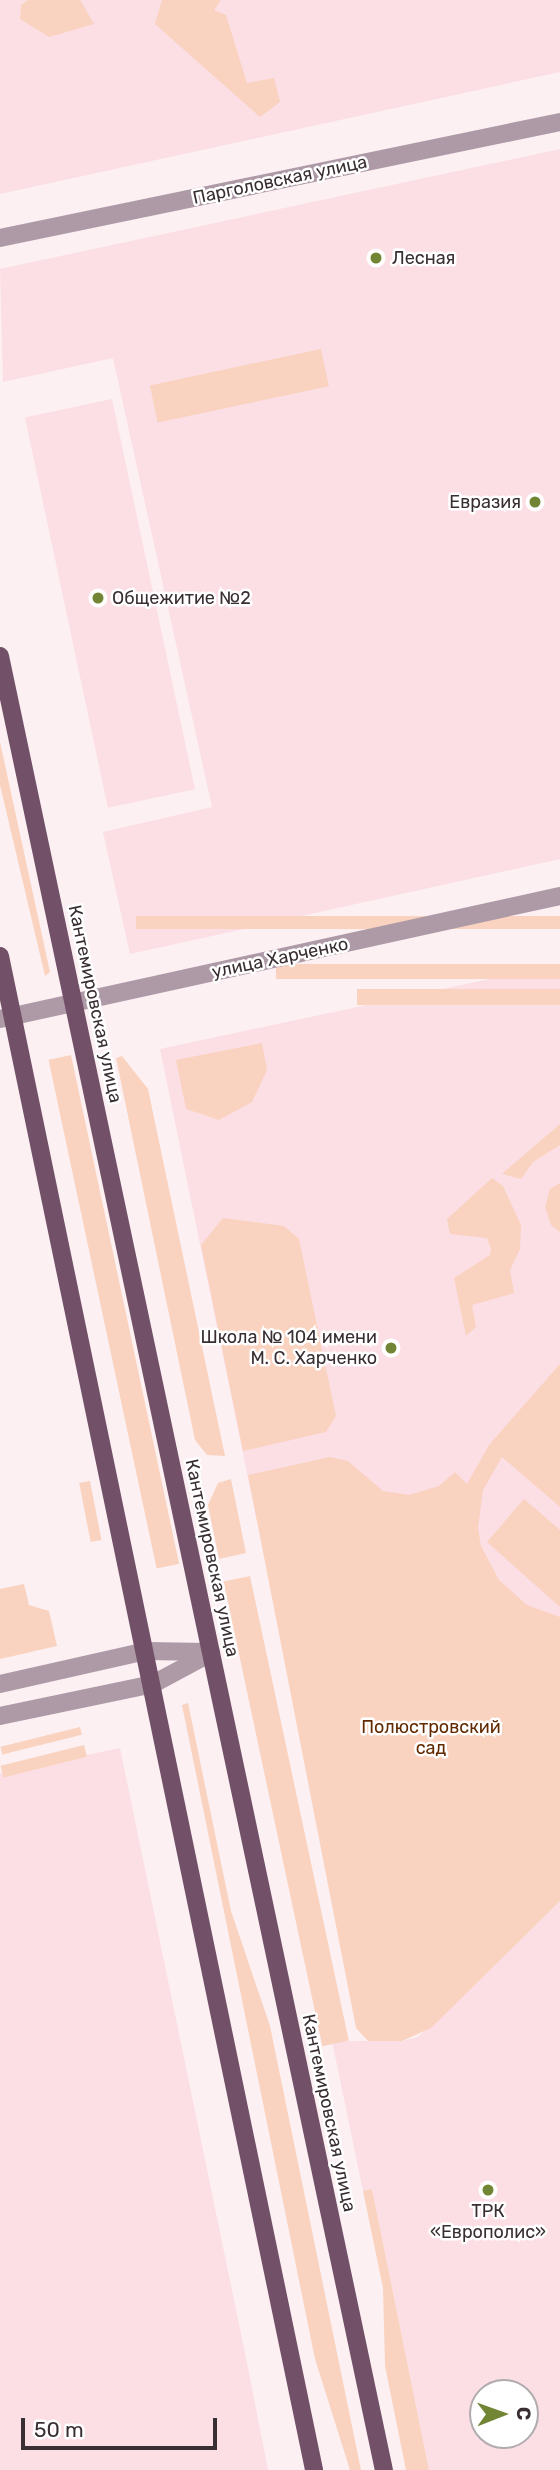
<!DOCTYPE html>
<meta charset="utf-8">
<style>
body{margin:0}
#map{position:relative;width:560px;height:2470px;overflow:hidden;background:#fcf0f3;font-family:Rubik,sans-serif}
div>[style]{position:absolute}
[style*='--x']{left:calc(var(--x)*1px);top:calc(var(--y)*1px);width:calc(var(--w)*1px);rotate:calc(var(--a)*1deg)}
.built>*{inset:0;background:#fcdee5;transform-origin:0 0}
.green>*{inset:0;background:#f9d3bf;transform-origin:0 0}
.minor>*{height:18px;margin:-9px;padding:0 9px;transform-origin:9px;border-radius:9px;background:#ae9aa7}
.major>*{height:18px;margin:-9px;padding:0 9px;transform-origin:9px;border-radius:9px;background:#725168}
.dots>*{width:19px;height:19px;translate:-50% -50%;box-sizing:border-box;border:4px solid #fff;border-radius:50%}
span{translate:-50% -50%;white-space:nowrap;text-align:center;line-height:1.15;-webkit-text-stroke:5px #fff;paint-order:stroke}
.street-label{font-size:18px;color:#392e31}
.poi-label{font-size:18px;color:#392e31}
.left{translate:0 -50%;text-align:left}
.right{translate:-100% -50%;text-align:right}
.park-label{font-size:18px;color:#622a00}
.north{position:absolute;left:469px;top:2379px;width:70px;height:70px;box-sizing:border-box;background:#fff;border:2px solid #b0abad;border-radius:50%;rotate:89deg;font-size:19px;font-weight:700;line-height:28px;text-align:center;color:#392e31}
.north::after{content:'';display:block;margin:auto;width:24px;height:32px;background:#718535;clip-path:polygon(50% 0,100% 100%,50% 72%,0 100%)}
.scale{position:absolute;left:21px;top:2418px;width:196px;height:32px;box-sizing:border-box;border:4px solid #392e31;border-top:0;padding-left:9px;font-size:21px;line-height:24px;white-space:nowrap;color:#392e31;-webkit-text-stroke:5px #fff;paint-order:stroke}
</style>
<div id="map">
<div class="built">
<i style="clip-path:polygon(0 0,560px 0,560px 72px,0 194px)"></i>
<i style="clip-path:polygon(560px 149px,560px 859px,130px 954px,103px 832px,212px 807px,113px 358px,3px 382px,0 269px)"></i>
<i style="left:112px;top:399px;width:399px;height:89px;rotate:78deg"></i>
<i style="clip-path:polygon(560px 964px,560px 1674px,257px 1522px,160px 1049px)"></i>
<i style="clip-path:polygon(120px 1748px,247px 2363px,268px 2470px,0 2470px,0 1773px)"></i>
<i style="clip-path:polygon(evenodd,560px 1901px,560px 2470px,429px 2470px,372px 2189px,363px 2191px,332px 2041px,402px 2041px,418px 2037px,560px 1901px,483px 2393px,525px 2393px,525px 2435px,483px 2435px,483px 2393px)"></i>
</div>
<div class="green">
<i style="clip-path:polygon(28px 0,80px 0,94px 24px,49px 37px,20px 19px,21px 5px)"></i>
<i style="clip-path:polygon(162px 0,221px 0,214px 10px,226px 15px,247px 83px,274px 78px,280px 102px,260px 117px,155px 24px)"></i>
<i style="left:321px;top:349px;width:38px;height:175px;rotate:78deg"></i>
<i style="clip-path:polygon(0 742px,50px 972px,45px 976px,0 785px)"></i>
<i style="left:560px;top:916px;width:13px;height:424px;rotate:90deg"></i>
<i style="left:560px;top:964px;width:15px;height:284px;rotate:90deg"></i>
<i style="left:560px;top:989px;width:16px;height:203px;rotate:90deg"></i>
<i style="clip-path:polygon(262px 1043px,267px 1070px,252px 1102px,219px 1120px,186px 1109px,176px 1060px)"></i>
<i style="left:71px;top:1055px;width:520px;height:23px;rotate:78deg"></i>
<i style="clip-path:polygon(122px 1056px,148px 1089px,225px 1456px,207px 1455px,195px 1440px,116px 1058px)"></i>
<i style="clip-path:polygon(560px 1124px,560px 1145px,533px 1162px,521px 1179px,502px 1174px)"></i>
<i style="clip-path:polygon(492px 1178px,503px 1186px,521px 1225px,520px 1249px,510px 1270px,514px 1293px,472px 1305px,476px 1327px,466px 1336px,454px 1278px,490px 1255px,491px 1249px,487px 1238px,450px 1234px,447px 1219px)"></i>
<i style="clip-path:polygon(560px 1183px,560px 1232px,551px 1225px,545px 1207px,550px 1189px)"></i>
<i style="clip-path:polygon(223px 1218px,284px 1226px,299px 1239px,336px 1416px,326px 1432px,243px 1451px,201px 1245px)"></i>
<i style="clip-path:polygon(560px 1364px,560px 1507px,502px 1457px,483px 1490px,478px 1528px,481px 1546px,499px 1580px,527px 1605px,560px 1617px,560px 1901px,431px 2028px,402px 2041px,368px 2041px,356px 2028px,248px 1475px,330px 1457px,348px 1461px,383px 1491px,409px 1495px,439px 1486px,455px 1472px,467px 1484px,489px 1445px)"></i>
<i style="clip-path:polygon(231px 1479px,246px 1553px,219px 1559px,208px 1505px,218px 1483px)"></i>
<i style="left:90px;top:1481px;width:60px;height:11px;rotate:79deg"></i>
<i style="clip-path:polygon(524px 1499px,560px 1530px,560px 1607px,487px 1542px)"></i>
<i style="left:250px;top:1576px;width:475px;height:27px;rotate:78deg"></i>
<i style="clip-path:polygon(24px 1584px,29px 1605px,49px 1611px,57px 1646px,0 1659px,0 1589px)"></i>
<i style="clip-path:polygon(188px 1703px,231px 1911px,270px 2026px,361px 2470px,350px 2470px,315px 2359px,182px 1705px)"></i>
<i style="left:80px;top:1727px;width:8px;height:82px;rotate:76deg"></i>
<i style="left:84px;top:1745px;width:12px;height:86px;rotate:76deg"></i>
<i style="clip-path:polygon(372px 2189px,429px 2470px,406px 2470px,385px 2366px,383px 2288px,363px 2191px)"></i>
</div>
<div class="minor">
<i style="--x:0;--y:238;--w:572;--a:-11.7"></i>
<i style="--x:0;--y:1019;--w:573;--a:-12.39"></i>
<i style="--x:0;--y:1684;--w:151;--a:-12.7"></i>
<i style="--x:147;--y:1651;--w:60;--a:1"></i>
<i style="--x:0;--y:1716;--w:156;--a:-11.8"></i>
<i style="--x:153;--y:1684;--w:66;--a:-28.1"></i>
</div>
<div class="major">
<i style="--x:0;--y:656;--w:1854;--a:78.05"></i>
<i style="--x:0;--y:956;--w:1546;--a:78.28"></i>
</div>
<div class="dots">
<i style="left:376px;top:258px;background:#718535"></i>
<i style="left:535px;top:502px;background:#718535"></i>
<i style="left:98px;top:598px;background:#718535"></i>
<i style="left:391px;top:1348px;background:#718535"></i>
<i style="left:488px;top:2190px;background:#718535"></i>
</div>
<div class="street-label">
<span style="left:280px;top:180px;rotate:-12deg">Парголовская улица</span>
<span style="left:280px;top:958px;rotate:-12deg">улица Харченко</span>
<span style="left:95px;top:1004px;rotate:78deg">Кантемировская улица</span>
<span style="left:212px;top:1558px;rotate:78deg">Кантемировская улица</span>
<span style="left:329px;top:2113px;rotate:78deg">Кантемировская улица</span>
</div>
<div class="poi-label">
<span class="left" style="left:392px;top:258px">Лесная</span>
<span class="right" style="left:521px;top:502px">Евразия</span>
<span class="left" style="left:112px;top:598px">Общежитие №2</span>
<span class="right" style="left:377px;top:1348px">Школа № 104 имени<br>М. С. Харченко</span>
<span style="left:488px;top:2222px">ТРК<br>«Европолис»</span>
</div>
<div class="park-label">
<span style="left:431px;top:1738px">Полюстровский<br>сад</span>
</div>
<div class="north">С</div>
<div class="scale">50 m</div>
</div>
